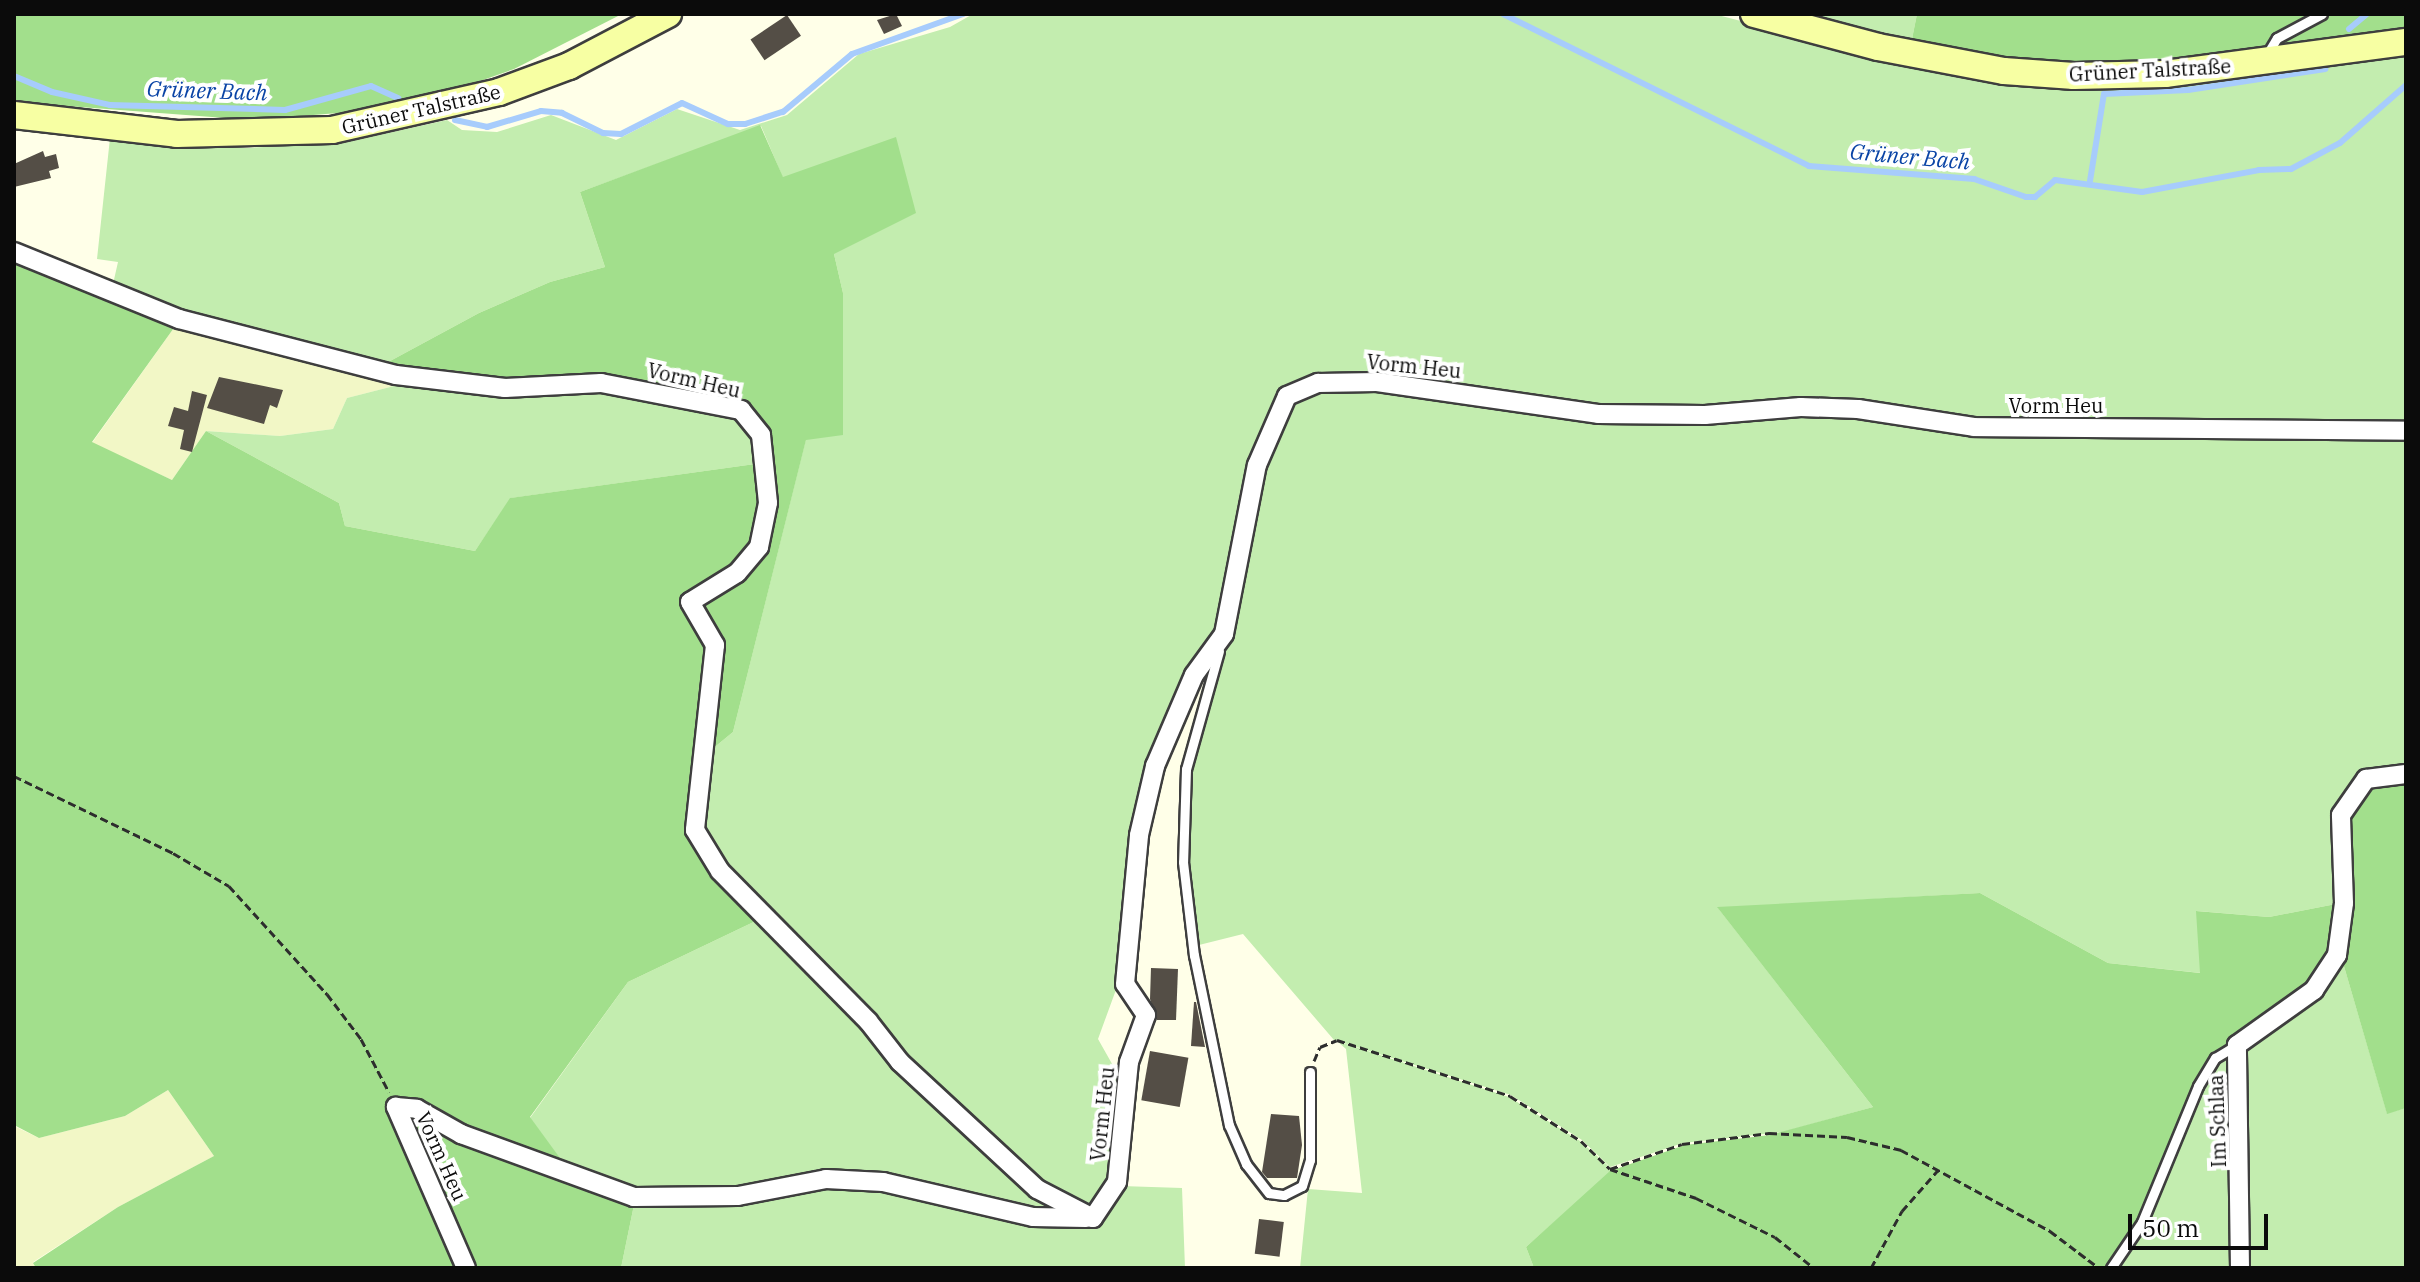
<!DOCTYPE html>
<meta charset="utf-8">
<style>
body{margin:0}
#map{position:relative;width:2420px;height:1282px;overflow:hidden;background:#ffffe8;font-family:"IBM Plex Serif",serif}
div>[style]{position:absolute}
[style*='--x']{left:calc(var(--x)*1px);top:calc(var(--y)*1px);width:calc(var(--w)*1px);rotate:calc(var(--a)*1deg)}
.farmland>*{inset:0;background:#f2f7c6}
.green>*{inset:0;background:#c3edaf}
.forest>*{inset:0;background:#a2df8c}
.stream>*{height:6px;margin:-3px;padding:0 3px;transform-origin:3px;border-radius:3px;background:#a7ccfc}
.building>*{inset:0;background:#544e46;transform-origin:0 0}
.path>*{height:3px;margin-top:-1.5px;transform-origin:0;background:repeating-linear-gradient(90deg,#2d2d2d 0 8px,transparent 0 12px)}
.roads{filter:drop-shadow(2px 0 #3e3e3e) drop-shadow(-2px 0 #3e3e3e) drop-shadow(0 2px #3e3e3e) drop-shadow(0 -2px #3e3e3e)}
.service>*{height:9px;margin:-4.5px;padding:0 4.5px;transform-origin:4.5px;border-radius:4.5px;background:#fff}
.minor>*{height:18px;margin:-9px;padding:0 9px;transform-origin:9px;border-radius:9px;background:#fff}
.secondary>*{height:26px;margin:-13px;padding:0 13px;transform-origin:13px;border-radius:13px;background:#f7ffa3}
span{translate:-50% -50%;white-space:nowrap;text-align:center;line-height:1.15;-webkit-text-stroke:8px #fff;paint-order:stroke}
.street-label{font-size:20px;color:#0b0b0b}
.water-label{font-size:22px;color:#0a44a6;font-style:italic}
.frame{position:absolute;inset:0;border:16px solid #0b0b0b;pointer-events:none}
.scale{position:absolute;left:2128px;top:1214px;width:140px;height:36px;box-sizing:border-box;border:4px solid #0b0b0b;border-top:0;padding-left:10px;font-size:24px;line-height:28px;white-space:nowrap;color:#0b0b0b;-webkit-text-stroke:6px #fff;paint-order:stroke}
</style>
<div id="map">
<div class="farmland">
<i style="clip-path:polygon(176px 325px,226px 337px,398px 385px,347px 398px,333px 429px,280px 436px,206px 431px,172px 480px,92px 443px)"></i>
<i style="clip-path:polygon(168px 1090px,214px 1156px,118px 1207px,33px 1262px,36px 1268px,14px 1268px,14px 1126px,39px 1138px,125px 1116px)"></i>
</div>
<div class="green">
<i style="clip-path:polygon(973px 14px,1714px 14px,1879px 57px,2406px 54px,2406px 425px,1976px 417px,1850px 398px,1600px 412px,1377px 379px,1287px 396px,1269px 425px,1222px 634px,1171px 717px,1117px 987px,1098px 1039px,1124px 1085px,1112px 1180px,1090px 1212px,1040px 1187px,954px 1105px,724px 869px,699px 828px,705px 755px,733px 732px,806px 439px,843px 434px,843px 293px,834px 254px,783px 178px,761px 126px,580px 192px,605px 267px,550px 282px,479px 313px,379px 367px,229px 328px,113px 284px,118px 262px,97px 259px,110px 138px,246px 148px,343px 143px,447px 120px,462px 130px,497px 132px,551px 115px,616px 140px,677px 109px,740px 130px,787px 115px,859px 54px,950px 27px)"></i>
<i style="clip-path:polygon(1799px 14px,1917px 14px,1911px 44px)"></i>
<i style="clip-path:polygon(1377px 384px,1596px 417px,1800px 410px,1917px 423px,2406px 433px,2406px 765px,2365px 776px,2341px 903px,2269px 917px,2197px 911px,2201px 973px,2108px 963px,1980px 893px,1718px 908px,1873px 1107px,1783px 1132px,1683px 1143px,1610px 1167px,1582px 1140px,1511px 1095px,1334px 1040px,1243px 934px,1195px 946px,1186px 860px,1188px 769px,1249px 516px,1288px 402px,1319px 385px)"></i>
<i style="clip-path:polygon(398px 385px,599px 389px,738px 415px,756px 437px,755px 464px,511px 498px,475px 551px,345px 526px,339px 503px,206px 431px,280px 436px,333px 429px,347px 398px)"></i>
<i style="clip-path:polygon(762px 918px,1047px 1204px,1036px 1211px,883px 1177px,737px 1194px,637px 1192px,571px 1174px,530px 1118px,628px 982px)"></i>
<i style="clip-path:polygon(2341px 956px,2387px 1113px,2406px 1108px,2406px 1268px,2242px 1268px,2241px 1047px)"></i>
<i style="clip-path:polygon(1337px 1041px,1509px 1097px,1580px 1141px,1613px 1170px,1526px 1247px,1534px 1268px,1300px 1268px,1308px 1189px,1362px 1193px,1346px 1049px)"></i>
<i style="clip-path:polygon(2234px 1050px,2237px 1268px,2113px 1268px,2144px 1224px,2200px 1087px,2217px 1060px)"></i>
<i style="clip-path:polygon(827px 1182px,1095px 1223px,1121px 1186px,1182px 1188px,1185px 1268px,621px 1268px,635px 1200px)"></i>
</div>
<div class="forest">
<i style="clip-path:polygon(14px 14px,622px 14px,514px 69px,449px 92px,388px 109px,252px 120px,14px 102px)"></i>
<i style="clip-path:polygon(1917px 14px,2406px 14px,2406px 32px,2166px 64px,2075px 68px,1911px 44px)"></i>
<i style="clip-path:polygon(760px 125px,783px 177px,896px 137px,916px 213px,834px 254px,843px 293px,843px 435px,806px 440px,733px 732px,705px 755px,718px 688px,699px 606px,740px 577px,775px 503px,744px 405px,379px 367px,479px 313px,550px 282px,605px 267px,580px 192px)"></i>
<i style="clip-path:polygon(14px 259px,176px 325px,92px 442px,172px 480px,206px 431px,339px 503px,345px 526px,475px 551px,510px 498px,755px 464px,761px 509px,755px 544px,734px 568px,682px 602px,709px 645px,688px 834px,762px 918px,628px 982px,530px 1117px,576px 1180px,635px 1200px,621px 1268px,36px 1268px,33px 1263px,118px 1207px,214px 1156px,168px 1090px,125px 1116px,39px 1138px,14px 1125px)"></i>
<i style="clip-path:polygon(2406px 776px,2406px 1108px,2387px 1114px,2341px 956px,2344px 816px,2368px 781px)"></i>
<i style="clip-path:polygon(1980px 893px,2108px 963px,2200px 973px,2196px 911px,2269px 917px,2341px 903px,2334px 953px,2310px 987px,2213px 1055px,2140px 1220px,2109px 1268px,1534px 1268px,1526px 1247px,1610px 1171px,1685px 1145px,1770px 1135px,1873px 1107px,1717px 907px)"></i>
</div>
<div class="stream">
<i style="--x:1503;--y:14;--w:342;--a:26.4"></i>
<i style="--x:1809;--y:166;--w:166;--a:4.5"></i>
<i style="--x:1974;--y:179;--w:55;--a:19.1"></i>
<i style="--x:2026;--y:197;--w:9;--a:0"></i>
<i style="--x:2035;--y:197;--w:26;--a:-40"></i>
<i style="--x:2055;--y:180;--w:88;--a:7.9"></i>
<i style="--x:2142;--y:192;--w:119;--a:-10.6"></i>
<i style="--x:2259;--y:170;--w:32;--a:-2"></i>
<i style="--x:2291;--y:169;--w:55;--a:-28"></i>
<i style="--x:2340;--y:143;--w:88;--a:-41.3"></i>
<i style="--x:2349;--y:29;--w:23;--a:-40"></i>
<i style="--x:14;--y:76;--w:41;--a:22.8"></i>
<i style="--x:52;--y:92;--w:59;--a:12.6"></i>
<i style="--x:110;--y:105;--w:175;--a:1.6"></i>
<i style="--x:285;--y:110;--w:89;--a:-15.6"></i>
<i style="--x:371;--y:86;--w:30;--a:24"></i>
<i style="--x:455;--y:120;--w:33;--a:12"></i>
<i style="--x:487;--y:127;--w:56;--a:-16.5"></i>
<i style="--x:541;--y:111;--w:21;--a:5"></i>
<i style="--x:562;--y:113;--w:46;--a:26"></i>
<i style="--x:603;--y:133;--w:18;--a:3"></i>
<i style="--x:621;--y:134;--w:68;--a:-26.9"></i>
<i style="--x:682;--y:103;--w:51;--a:24.5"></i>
<i style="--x:728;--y:124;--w:17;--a:0"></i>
<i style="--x:745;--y:124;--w:40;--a:-18"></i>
<i style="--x:783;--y:112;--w:90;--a:-40"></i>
<i style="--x:852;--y:54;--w:118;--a:-19.8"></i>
<i style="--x:2090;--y:181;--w:88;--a:-80.9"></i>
<i style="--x:2104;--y:94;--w:84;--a:-2.7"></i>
<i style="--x:2188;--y:90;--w:139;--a:-8.7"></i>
</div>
<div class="building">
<i style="clip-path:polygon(896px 14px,902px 26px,884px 34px,877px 20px)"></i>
<i style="left:787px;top:15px;width:25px;height:44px;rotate:56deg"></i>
<i style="clip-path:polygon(43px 151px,45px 157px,56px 154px,59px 168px,49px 171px,51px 178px,14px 187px,14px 164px)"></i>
<i style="clip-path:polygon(219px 377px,283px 390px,277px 408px,270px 405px,264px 424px,207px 408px)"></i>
<i style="clip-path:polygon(192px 391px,207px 395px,192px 452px,180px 449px,184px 430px,168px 426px,174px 407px,188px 411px)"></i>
<i style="clip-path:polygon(1151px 968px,1178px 969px,1176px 1020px,1157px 1020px,1150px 999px)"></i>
<i style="clip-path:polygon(1194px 1002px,1196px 1002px,1205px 1047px,1191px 1046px)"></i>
<i style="left:1150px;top:1051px;width:39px;height:50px;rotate:10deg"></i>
<i style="clip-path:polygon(1271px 1114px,1299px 1116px,1302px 1145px,1297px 1178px,1267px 1178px,1262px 1172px)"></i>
<i style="left:1259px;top:1219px;width:25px;height:35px;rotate:7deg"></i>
</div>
<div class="path">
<i style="--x:14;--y:776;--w:177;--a:25.8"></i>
<i style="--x:173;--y:853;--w:65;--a:30.5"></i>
<i style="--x:229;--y:886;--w:146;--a:47.8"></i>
<i style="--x:327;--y:994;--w:56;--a:52.9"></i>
<i style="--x:361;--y:1039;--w:60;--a:62.2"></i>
<i style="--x:1314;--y:1061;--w:15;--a:-67"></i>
<i style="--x:1320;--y:1047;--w:18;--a:-22"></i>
<i style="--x:1337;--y:1040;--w:182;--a:17.9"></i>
<i style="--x:1510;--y:1096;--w:84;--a:32.4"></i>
<i style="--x:1581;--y:1141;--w:40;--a:44"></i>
<i style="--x:1610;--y:1169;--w:91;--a:18.6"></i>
<i style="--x:1696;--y:1198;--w:88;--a:26.3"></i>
<i style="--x:1775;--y:1237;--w:50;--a:38.5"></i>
<i style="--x:1610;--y:1169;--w:76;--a:-19.1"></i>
<i style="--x:1682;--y:1144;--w:88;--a:-7.2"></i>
<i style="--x:1769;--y:1133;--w:78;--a:2.9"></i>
<i style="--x:1847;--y:1137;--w:56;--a:13.5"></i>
<i style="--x:1901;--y:1150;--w:170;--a:28.5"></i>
<i style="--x:2050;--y:1231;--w:61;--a:37.1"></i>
<i style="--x:1871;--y:1268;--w:65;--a:-61.5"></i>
<i style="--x:1902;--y:1211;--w:55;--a:-48.7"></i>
</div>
<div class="roads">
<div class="service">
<i style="--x:2266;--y:56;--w:21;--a:-59"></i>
<i style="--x:2277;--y:38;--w:51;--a:-28.1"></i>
<i style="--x:1219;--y:651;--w:123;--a:105.6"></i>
<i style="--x:1186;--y:769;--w:93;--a:91.8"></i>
<i style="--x:1183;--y:862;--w:94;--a:83.3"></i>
<i style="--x:1194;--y:955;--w:174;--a:78.4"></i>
<i style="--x:1229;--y:1125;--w:43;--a:66.4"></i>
<i style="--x:1246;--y:1164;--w:37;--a:52"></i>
<i style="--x:1269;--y:1193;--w:15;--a:8"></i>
<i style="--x:1284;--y:1195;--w:20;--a:-27"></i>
<i style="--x:1302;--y:1186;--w:27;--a:-73"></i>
<i style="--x:1310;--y:1160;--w:88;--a:-90"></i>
<i style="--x:2111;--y:1268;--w:55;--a:-56"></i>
<i style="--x:2142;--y:1222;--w:147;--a:-67.6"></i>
<i style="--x:2198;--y:1086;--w:33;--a:-59"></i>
<i style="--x:2215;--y:1058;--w:26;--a:-31"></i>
</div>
<div class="minor">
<i style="--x:14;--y:252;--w:178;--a:22.1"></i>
<i style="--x:179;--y:319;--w:224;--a:14.5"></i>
<i style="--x:396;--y:375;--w:110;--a:6.8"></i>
<i style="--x:505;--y:388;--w:96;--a:-3"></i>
<i style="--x:601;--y:383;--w:143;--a:10.9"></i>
<i style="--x:741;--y:410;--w:32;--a:51"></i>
<i style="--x:761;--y:435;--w:68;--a:84.1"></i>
<i style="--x:768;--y:503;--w:45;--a:101.6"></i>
<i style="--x:759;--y:547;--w:34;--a:130"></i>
<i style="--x:737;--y:573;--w:55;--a:148.3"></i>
<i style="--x:690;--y:602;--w:50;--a:59.8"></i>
<i style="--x:715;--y:645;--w:186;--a:96.2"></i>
<i style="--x:695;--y:830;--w:48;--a:58.6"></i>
<i style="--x:720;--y:871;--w:211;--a:45.4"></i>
<i style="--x:868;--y:1021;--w:52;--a:52"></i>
<i style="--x:900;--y:1062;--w:187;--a:42.8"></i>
<i style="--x:1037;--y:1189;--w:63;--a:27.4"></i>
<i style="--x:1093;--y:1218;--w:43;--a:-56.3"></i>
<i style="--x:1117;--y:1182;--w:121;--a:-84.3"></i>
<i style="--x:1129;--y:1062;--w:50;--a:-70.1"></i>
<i style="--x:1146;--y:1015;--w:37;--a:-124"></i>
<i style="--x:1125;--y:984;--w:150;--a:-84.6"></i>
<i style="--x:1139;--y:835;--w:71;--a:-76.9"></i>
<i style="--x:1155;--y:766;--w:99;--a:-66.8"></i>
<i style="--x:1194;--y:675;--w:51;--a:-53.8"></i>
<i style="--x:1224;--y:634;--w:172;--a:-79"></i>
<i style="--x:1257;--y:465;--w:75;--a:-66.5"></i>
<i style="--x:1287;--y:396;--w:34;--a:-23"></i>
<i style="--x:1318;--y:383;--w:59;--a:-1"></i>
<i style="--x:1377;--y:382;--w:223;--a:8.2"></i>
<i style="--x:1598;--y:414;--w:107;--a:0.5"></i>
<i style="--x:1705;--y:415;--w:96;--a:-4.8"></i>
<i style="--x:1801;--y:407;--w:57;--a:2"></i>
<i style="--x:1858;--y:409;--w:117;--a:8.8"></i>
<i style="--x:1974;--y:427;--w:432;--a:0.5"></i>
<i style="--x:466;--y:1268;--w:176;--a:-113.5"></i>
<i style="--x:396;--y:1107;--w:21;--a:5"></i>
<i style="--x:417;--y:1109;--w:51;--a:29.6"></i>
<i style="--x:461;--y:1134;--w:184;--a:20"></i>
<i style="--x:634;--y:1197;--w:104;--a:-0.6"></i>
<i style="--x:738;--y:1196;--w:90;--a:-10.9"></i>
<i style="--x:826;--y:1179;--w:57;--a:3"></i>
<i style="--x:883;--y:1182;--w:154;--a:13.1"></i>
<i style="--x:1033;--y:1217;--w:53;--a:1.1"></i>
<i style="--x:2240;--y:1268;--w:223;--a:-90.8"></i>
<i style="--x:2237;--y:1045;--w:95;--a:-35.5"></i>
<i style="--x:2314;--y:990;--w:42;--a:-56.7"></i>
<i style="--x:2337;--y:955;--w:52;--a:-82.3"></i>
<i style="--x:2344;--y:903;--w:88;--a:-92"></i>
<i style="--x:2341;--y:815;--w:44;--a:-55.2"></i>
<i style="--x:2366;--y:779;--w:40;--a:-7.1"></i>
</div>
<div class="secondary">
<i style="--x:1754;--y:14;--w:128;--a:14.9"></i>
<i style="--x:1878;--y:47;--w:128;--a:10.8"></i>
<i style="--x:2004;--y:71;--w:70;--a:4.1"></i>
<i style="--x:2074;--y:76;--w:91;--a:-1.3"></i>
<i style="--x:2165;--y:74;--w:243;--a:-7.6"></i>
<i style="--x:14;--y:115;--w:164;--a:6.6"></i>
<i style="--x:177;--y:134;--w:155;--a:-1.5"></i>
<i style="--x:332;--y:130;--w:171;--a:-12.8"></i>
<i style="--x:499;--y:92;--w:75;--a:-20.4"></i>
<i style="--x:569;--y:66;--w:112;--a:-27.7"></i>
</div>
</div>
<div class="street-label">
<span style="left:2150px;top:70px;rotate:-3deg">Grüner Talstraße</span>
<span style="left:421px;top:109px;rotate:-13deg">Grüner Talstraße</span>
<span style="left:1414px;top:366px;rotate:6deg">Vorm Heu</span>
<span style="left:694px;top:380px;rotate:13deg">Vorm Heu</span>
<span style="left:2056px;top:405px">Vorm Heu</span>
<span style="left:1102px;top:1114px;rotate:-84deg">Vorm Heu</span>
<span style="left:2217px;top:1121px;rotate:-92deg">Im Schlaa</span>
<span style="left:442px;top:1156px;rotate:66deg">Vorm Heu</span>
</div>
<div class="water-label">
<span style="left:207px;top:90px;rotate:2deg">Grüner Bach</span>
<span style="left:1910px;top:156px;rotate:5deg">Grüner Bach</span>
</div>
<div class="frame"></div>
<div class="scale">50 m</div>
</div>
